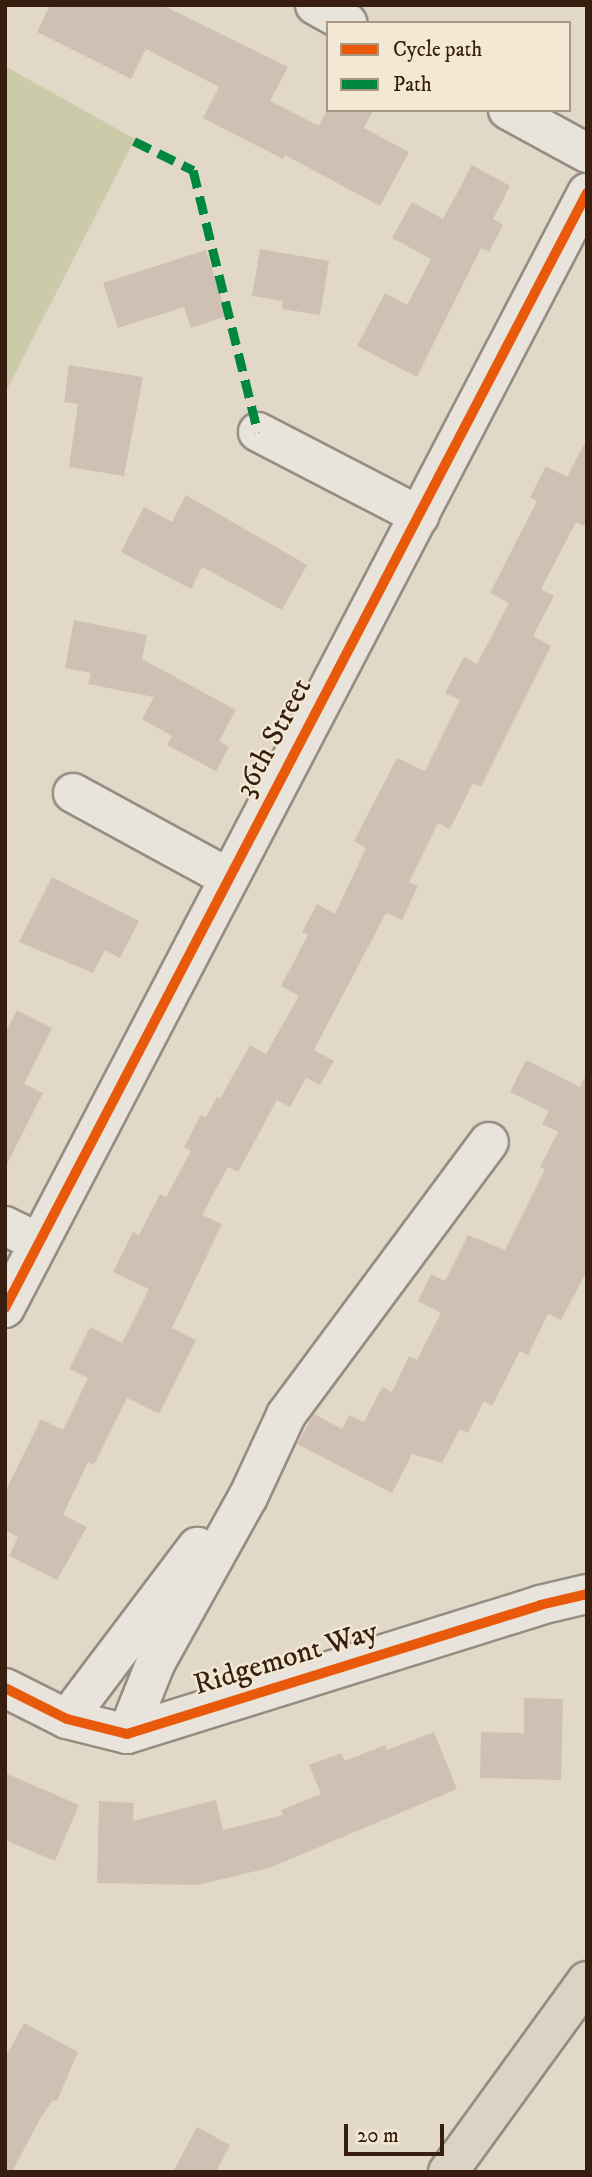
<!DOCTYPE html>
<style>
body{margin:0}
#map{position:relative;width:592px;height:2177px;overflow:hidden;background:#e2d8c8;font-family:"IM FELL DW Pica",serif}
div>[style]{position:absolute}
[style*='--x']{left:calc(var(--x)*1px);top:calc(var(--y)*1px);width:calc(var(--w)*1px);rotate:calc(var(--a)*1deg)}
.green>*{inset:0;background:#cbcbaa}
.building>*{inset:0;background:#cfc0b3}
.roads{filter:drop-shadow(2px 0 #958d82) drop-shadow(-2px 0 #958d82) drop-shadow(0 2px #958d82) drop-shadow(0 -2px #958d82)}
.minor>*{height:38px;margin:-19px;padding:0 19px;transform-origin:19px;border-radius:19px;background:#e8e3db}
.major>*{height:38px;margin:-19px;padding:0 19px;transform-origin:19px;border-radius:19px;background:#dcd3c5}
.quiet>*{height:9px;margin-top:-4.5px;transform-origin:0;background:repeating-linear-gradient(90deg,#00873e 0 18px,transparent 0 27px)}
.cycleway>*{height:10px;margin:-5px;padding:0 5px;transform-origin:5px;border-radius:5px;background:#e8590c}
span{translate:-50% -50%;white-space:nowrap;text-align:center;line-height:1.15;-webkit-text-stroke:5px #f3e8d4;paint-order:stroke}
.street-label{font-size:30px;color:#371e0e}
.frame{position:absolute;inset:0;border:7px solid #371e0e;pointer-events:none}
.legend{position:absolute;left:326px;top:21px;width:245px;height:91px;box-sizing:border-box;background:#f3e8d4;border:2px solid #a89785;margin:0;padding:9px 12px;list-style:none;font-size:21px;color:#371e0e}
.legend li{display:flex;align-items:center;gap:14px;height:35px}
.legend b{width:35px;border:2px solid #a89785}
.scale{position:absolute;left:344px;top:2124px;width:100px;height:32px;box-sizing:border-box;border:4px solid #371e0e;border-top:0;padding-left:9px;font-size:21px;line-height:24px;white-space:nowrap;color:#371e0e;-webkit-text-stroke:5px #f3e8d4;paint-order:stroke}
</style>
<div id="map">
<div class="green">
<i style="clip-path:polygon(5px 66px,135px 139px,5px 393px)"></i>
</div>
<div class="building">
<i style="clip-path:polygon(50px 5px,162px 5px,288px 67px,270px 101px,319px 126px,327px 110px,373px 110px,364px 128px,409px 152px,380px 206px,285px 155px,283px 159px,203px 118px,219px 87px,146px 49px,131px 79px,37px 32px)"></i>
<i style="clip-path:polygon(472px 165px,510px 186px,493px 219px,503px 225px,489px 252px,481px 248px,417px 377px,357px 346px,385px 293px,407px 305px,431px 259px,392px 238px,412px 202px,443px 219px)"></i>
<i style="clip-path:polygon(260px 249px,329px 261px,320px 315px,282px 309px,283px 301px,252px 296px)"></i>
<i style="clip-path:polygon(206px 250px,227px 316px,191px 328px,184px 307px,118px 328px,103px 283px)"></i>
<i style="clip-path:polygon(69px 365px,143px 377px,124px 476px,69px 467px,78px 404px,64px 402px)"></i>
<i style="clip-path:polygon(587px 438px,587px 527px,576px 522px,541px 589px,554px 596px,533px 636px,551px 646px,481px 787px,473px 783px,450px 829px,438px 823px,409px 882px,418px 886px,402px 920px,386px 913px,314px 1050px,334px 1061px,320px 1085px,306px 1078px,290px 1107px,277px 1100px,238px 1172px,228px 1167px,202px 1215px,222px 1224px,172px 1328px,196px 1340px,159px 1414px,127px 1398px,94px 1465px,88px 1462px,63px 1515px,87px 1527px,57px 1580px,9px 1556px,18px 1537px,5px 1530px,5px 1492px,41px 1419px,63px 1430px,88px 1378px,69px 1369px,90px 1327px,122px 1343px,149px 1289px,113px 1272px,133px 1232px,139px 1235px,160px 1194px,166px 1197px,191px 1151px,184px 1147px,201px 1115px,206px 1117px,217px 1097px,220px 1099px,250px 1045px,266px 1054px,299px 996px,281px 986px,308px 935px,302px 932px,317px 904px,335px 914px,366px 848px,354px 841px,397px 758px,425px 771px,460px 700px,445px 693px,464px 657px,477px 664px,509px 603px,490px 593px,537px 501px,530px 497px,546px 466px,567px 477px)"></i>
<i style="clip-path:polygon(186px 495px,307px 565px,282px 610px,202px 567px,191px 589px,121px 552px,144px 507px,172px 522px)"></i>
<i style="clip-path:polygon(74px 620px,147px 635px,142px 659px,236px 710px,219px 741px,229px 747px,216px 771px,167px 745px,172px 736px,142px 719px,154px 697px,88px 684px,91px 673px,65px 668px)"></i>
<i style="clip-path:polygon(52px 877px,139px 921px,120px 958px,105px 950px,93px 973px,19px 942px)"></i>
<i style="clip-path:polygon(17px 1010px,52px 1028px,24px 1084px,43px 1093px,5px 1168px,5px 1033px)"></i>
<i style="clip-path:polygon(526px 1060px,580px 1087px,587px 1073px,587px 1271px,561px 1320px,548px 1314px,528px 1355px,520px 1351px,492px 1406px,484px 1401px,468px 1433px,460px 1429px,442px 1463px,412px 1454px,392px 1493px,297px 1444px,314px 1414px,342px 1429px,349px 1415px,364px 1422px,382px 1387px,392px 1392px,409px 1356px,417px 1360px,441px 1313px,418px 1301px,431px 1274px,445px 1281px,468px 1235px,505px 1250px,545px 1169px,540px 1167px,558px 1132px,542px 1124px,549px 1111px,510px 1092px)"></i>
<i style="clip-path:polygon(524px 1698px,563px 1699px,561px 1780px,480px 1778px,481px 1732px,524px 1733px)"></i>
<i style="clip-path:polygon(434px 1732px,457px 1789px,269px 1868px,198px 1885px,97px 1883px,99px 1801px,134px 1803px,133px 1821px,216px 1800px,223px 1830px,283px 1815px,281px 1810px,321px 1794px,309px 1765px,341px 1753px,345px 1761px,385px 1745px,387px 1750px)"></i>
<i style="clip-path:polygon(5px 1773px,79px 1805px,55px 1861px,5px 1840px)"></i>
<i style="clip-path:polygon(24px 2023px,78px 2052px,57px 2101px,53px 2100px,40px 2119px,12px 2172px,5px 2172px,5px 2058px)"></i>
<i style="clip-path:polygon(197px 2127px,230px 2145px,216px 2172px,173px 2172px)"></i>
</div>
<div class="roads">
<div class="minor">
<i style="--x:315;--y:5;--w:37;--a:29"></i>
<i style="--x:508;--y:110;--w:90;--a:28.6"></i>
<i style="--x:258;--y:432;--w:182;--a:27.4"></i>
<i style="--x:73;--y:793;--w:175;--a:28.6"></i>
<i style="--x:5;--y:1226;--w:37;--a:26"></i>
<i style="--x:5;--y:1308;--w:1258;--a:-62.44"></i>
<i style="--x:5;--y:1688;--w:69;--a:26.6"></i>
<i style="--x:67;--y:1719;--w:62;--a:14"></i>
<i style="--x:127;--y:1734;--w:433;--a:-17.3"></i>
<i style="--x:540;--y:1605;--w:48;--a:-13.2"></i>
<i style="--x:67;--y:1719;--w:216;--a:-52.9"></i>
<i style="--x:127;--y:1734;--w:78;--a:-68.1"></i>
<i style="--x:156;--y:1662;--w:189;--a:-60.9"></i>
<i style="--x:248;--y:1497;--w:90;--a:-65.1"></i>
<i style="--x:286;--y:1415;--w:340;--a:-53.4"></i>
</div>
<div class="major">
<i style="--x:448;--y:2172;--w:236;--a:-54"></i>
</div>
</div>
<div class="quiet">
<i style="--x:134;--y:141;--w:66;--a:26.2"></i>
<i style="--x:193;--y:170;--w:270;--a:76.1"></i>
</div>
<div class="cycleway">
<i style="--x:5;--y:1308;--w:1258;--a:-62.44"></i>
<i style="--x:5;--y:1688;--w:69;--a:26.6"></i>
<i style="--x:67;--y:1719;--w:62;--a:14"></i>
<i style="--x:127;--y:1734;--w:433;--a:-17.3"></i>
<i style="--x:540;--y:1605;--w:48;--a:-13.2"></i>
</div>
<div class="street-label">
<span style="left:274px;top:738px;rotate:-62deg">36th Street</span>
<span style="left:286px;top:1659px;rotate:-17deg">Ridgemont Way</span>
</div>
<div class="frame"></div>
<ul class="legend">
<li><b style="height:9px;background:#e8590c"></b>Cycle path</li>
<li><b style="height:9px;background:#00873e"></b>Path</li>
</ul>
<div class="scale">20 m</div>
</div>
